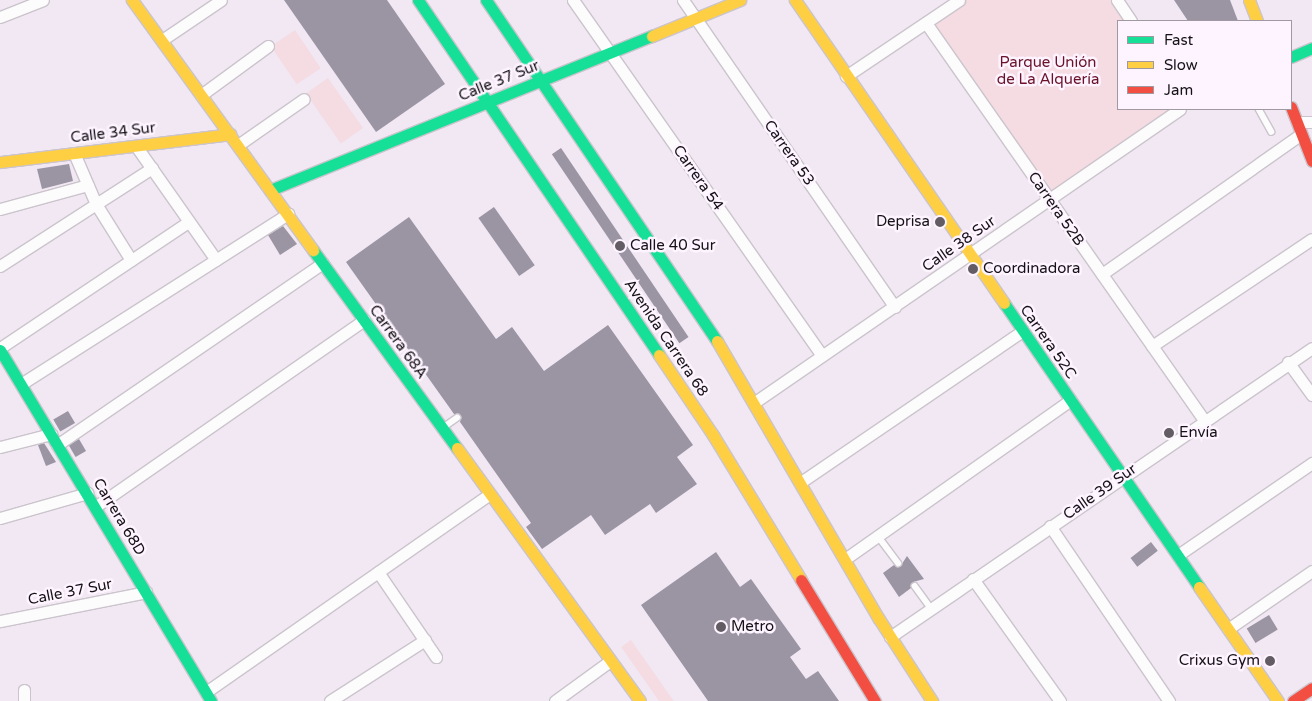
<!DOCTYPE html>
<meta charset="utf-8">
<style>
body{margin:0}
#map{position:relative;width:1312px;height:701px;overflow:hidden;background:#f1e8f3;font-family:"Varela Round",sans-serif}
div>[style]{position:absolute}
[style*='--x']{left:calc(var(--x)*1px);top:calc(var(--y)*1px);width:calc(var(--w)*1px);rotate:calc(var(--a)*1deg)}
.green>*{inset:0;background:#f5dbe2;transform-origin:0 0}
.building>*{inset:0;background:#9b94a3;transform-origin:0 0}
.roads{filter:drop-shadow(1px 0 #cbc4cc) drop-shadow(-1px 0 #cbc4cc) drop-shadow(0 1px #cbc4cc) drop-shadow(0 -1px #cbc4cc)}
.lane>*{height:5.5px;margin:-2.75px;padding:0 2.75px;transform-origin:2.75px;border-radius:2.75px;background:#fdfcfd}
.street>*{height:11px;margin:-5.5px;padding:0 5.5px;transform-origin:5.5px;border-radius:5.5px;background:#fdfcfd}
.fast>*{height:11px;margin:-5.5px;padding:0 5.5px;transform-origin:5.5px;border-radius:5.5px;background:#16e098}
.slow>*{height:11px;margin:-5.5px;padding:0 5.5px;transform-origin:5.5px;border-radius:5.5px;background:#ffcf43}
.jam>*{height:11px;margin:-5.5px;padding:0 5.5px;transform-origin:5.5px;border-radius:5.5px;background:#f24e42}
.dots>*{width:14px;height:14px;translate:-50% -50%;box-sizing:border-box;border:2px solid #fdf4ff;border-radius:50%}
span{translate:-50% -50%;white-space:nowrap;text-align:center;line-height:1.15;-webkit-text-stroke:5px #fdf4ff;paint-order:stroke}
.park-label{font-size:15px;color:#6a1128}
.street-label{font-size:15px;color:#161117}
.poi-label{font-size:15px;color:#161117}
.right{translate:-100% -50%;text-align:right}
.left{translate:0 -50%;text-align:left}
.legend{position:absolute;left:1117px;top:20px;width:175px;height:90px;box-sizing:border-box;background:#fdf4ff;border:1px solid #a199a2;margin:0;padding:6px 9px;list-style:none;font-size:15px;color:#161117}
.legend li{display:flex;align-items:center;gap:10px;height:25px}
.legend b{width:25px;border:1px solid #a199a2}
</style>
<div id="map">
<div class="green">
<i style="clip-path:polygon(963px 0,1115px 0,1129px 21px,1118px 21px,1118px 109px,1176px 109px,1050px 195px,928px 24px)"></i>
<i style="left:295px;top:30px;width:46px;height:29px;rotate:56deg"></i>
<i style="left:328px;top:78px;width:61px;height:27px;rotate:55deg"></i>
<i style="left:631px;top:640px;width:75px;height:12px;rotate:55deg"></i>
</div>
<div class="building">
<i style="clip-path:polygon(284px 0,387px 0,445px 84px,376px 132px)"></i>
<i style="clip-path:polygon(1174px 0,1230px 0,1238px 21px,1188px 21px)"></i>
<i style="left:561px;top:148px;width:228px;height:11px;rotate:56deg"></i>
<i style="clip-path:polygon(69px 164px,73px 181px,42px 189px,37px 169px)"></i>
<i style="left:494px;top:207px;width:71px;height:19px;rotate:55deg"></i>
<i style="clip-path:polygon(409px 217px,496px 339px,512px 327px,544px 371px,608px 325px,693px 445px,677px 457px,697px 484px,656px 513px,650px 504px,605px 535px,591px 515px,542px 549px,526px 527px,531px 523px,460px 422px,461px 416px,454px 414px,346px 262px)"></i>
<i style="clip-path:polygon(283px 226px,297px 244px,280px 255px,268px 235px)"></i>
<i style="left:68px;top:411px;width:14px;height:17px;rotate:60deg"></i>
<i style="left:79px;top:439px;width:14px;height:12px;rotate:60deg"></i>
<i style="clip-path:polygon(44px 443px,56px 462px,46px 466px,38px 445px)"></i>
<i style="left:1151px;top:542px;width:11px;height:26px;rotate:52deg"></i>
<i style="clip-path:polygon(716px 552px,740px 587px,751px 579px,801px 649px,790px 657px,806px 679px,818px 671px,839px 701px,708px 701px,641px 605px)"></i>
<i style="clip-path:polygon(907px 556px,924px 579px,913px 582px,911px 588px,899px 597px,883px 573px,894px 565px,900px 567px)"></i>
<i style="left:1269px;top:615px;width:17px;height:26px;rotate:59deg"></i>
</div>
<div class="roads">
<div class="lane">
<i style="--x:1259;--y:109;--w:26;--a:61"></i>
<i style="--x:444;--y:427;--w:16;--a:-35"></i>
<i style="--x:878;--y:536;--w:34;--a:53"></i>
<i style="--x:915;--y:586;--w:27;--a:54"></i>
</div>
<div class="street">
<i style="--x:573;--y:0;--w:434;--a:55"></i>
<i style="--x:683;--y:0;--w:373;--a:55.4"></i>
<i style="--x:1117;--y:0;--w:25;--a:56"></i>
<i style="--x:0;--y:17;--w:46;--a:-21.6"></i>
<i style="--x:926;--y:23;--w:485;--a:55"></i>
<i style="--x:162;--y:40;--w:71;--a:-34.1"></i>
<i style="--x:846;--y:76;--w:136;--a:-33.9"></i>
<i style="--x:201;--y:95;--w:83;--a:-36.2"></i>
<i style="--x:1297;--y:122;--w:15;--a:0"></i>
<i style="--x:238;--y:145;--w:80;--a:-34.9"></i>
<i style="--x:136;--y:146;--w:139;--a:54.9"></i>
<i style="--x:74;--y:153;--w:56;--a:66.7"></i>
<i style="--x:96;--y:204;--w:66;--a:58"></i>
<i style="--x:0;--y:209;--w:91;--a:-15.3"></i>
<i style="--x:0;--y:266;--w:181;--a:-32.8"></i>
<i style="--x:1102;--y:274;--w:243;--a:-35.1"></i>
<i style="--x:1152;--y:346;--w:192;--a:-33.8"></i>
<i style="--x:0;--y:348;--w:226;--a:-33.8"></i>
<i style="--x:1288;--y:362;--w:41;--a:54"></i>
<i style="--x:21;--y:384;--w:317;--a:-32.5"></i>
<i style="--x:755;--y:402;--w:516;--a:-34.58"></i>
<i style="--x:57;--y:445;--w:322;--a:-34.4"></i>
<i style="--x:0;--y:447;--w:53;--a:-14.3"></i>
<i style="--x:801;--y:482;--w:268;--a:-34.3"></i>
<i style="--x:95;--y:507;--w:328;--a:-34.8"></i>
<i style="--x:0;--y:518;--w:91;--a:-16"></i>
<i style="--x:1050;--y:526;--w:212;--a:55.8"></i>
<i style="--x:1178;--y:555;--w:163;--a:-34.5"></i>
<i style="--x:845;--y:559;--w:276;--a:-35.2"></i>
<i style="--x:378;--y:572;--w:103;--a:55.7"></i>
<i style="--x:973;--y:579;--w:150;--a:54.5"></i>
<i style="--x:0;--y:621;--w:149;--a:-11.2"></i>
<i style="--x:1228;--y:629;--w:102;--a:-34.6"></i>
<i style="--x:890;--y:637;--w:511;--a:-34.4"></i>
<i style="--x:24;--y:690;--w:11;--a:90"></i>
<i style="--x:206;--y:692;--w:346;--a:-34.9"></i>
<i style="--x:330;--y:701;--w:113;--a:-32.7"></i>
<i style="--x:555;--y:701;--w:68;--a:-36"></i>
</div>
<div class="fast">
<i style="--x:418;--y:0;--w:429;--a:55.8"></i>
<i style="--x:486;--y:0;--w:412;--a:55.9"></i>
<i style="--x:1291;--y:57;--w:23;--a:-23"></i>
<i style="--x:270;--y:190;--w:412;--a:-22"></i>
<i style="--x:313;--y:250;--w:245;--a:54"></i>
<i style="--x:1004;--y:303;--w:345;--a:55.5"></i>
<i style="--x:0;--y:350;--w:410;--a:59"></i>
</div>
<div class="slow">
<i style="--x:132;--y:0;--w:309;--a:54.1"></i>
<i style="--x:795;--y:0;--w:368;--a:55.4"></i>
<i style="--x:1249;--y:0;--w:22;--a:69"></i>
<i style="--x:652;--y:36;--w:95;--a:-22.2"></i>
<i style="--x:0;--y:162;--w:232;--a:-6.9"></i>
<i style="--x:717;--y:341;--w:322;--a:59.8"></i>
<i style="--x:879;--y:619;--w:98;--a:57.1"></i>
<i style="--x:659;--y:355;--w:97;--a:56"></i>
<i style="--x:713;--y:435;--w:170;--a:58.7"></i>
<i style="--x:457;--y:448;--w:312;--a:54.1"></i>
<i style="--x:1199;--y:587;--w:139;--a:55.3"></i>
</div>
<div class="jam">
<i style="--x:1291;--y:107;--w:58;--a:68.7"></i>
<i style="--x:801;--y:580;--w:142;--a:58.6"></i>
<i style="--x:1293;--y:701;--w:23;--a:-34"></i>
</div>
</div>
<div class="dots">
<i style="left:940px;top:222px;background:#635c64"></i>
<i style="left:620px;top:246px;background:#635c64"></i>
<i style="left:973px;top:269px;background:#635c64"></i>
<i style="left:1169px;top:433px;background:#635c64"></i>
<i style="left:721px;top:627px;background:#635c64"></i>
<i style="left:1270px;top:661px;background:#635c64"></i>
</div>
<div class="park-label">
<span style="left:1048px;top:71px">Parque Unión<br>de La Alquería</span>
</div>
<div class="street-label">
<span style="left:499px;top:81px;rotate:-22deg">Calle 37 Sur</span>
<span style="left:113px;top:133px;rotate:-7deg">Calle 34 Sur</span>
<span style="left:789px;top:153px;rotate:55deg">Carrera 53</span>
<span style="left:698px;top:178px;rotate:55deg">Carrera 54</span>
<span style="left:1056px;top:209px;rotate:55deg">Carrera 52B</span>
<span style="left:959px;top:244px;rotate:-35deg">Calle 38 Sur</span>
<span style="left:666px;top:338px;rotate:56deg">Avenida Carrera 68</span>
<span style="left:398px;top:342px;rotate:54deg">Carrera 68A</span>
<span style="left:1048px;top:342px;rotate:55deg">Carrera 52C</span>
<span style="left:1100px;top:492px;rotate:-35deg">Calle 39 Sur</span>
<span style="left:119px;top:517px;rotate:59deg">Carrera 68D</span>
<span style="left:70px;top:592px;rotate:-11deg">Calle 37 Sur</span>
</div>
<div class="poi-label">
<span class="right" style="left:930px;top:222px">Deprisa</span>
<span class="left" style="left:630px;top:246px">Calle 40 Sur</span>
<span class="left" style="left:983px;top:269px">Coordinadora</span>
<span class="left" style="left:1179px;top:433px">Envía</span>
<span class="left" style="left:731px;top:627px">Metro</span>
<span class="right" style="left:1260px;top:661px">Crixus Gym</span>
</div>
<ul class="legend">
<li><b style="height:6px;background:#16e098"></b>Fast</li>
<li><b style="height:6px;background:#ffcf43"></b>Slow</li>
<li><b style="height:6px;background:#f24e42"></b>Jam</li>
</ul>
</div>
